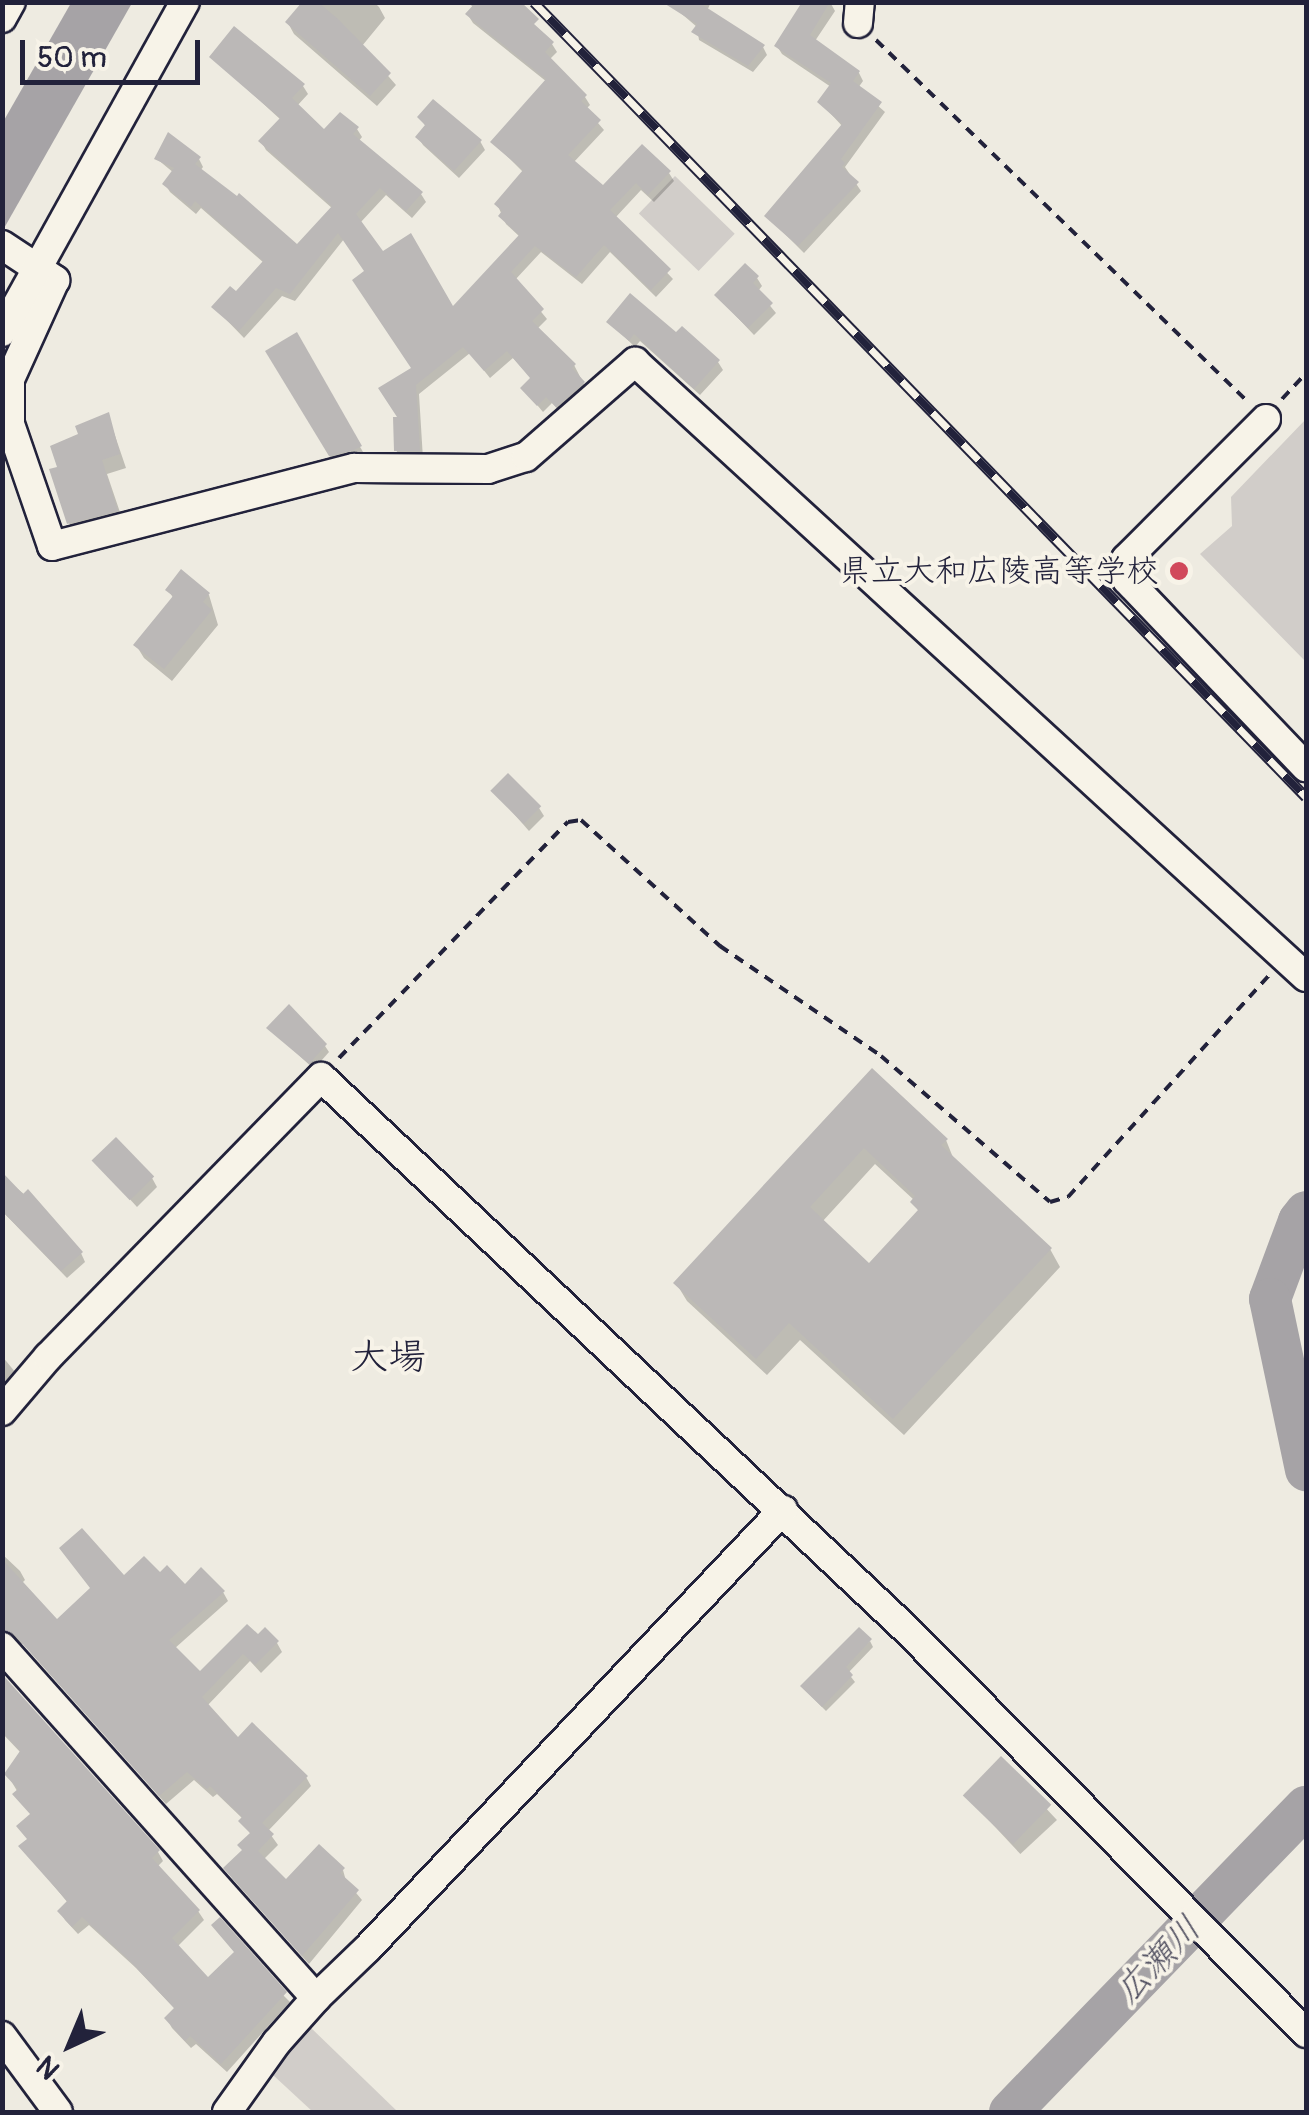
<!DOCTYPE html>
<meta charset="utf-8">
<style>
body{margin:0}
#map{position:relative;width:1309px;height:2115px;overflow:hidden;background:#eeebe1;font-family:Pangolin,"Klee One",sans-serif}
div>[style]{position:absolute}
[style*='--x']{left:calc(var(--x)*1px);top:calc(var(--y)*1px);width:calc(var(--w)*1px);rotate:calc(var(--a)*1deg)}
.green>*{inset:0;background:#d1cdc9;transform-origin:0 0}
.water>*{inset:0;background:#a6a3a6}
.shadow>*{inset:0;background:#0003;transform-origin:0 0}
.river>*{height:42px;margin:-21px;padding:0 21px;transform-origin:21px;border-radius:21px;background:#a6a3a6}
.building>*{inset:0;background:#bbb8b7;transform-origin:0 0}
.path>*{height:4px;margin-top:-2px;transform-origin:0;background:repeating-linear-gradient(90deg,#22223b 0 10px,transparent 0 18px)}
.roads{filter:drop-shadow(2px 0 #22223b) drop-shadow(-2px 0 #22223b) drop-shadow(0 2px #22223b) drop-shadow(0 -2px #22223b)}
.minor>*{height:28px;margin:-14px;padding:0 14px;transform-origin:14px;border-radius:14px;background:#f7f3e8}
.rail>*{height:11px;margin-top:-5.5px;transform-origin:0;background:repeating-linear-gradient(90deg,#f7f3e8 0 22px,#22223b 0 44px);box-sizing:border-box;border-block:2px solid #22223b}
.dots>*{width:28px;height:28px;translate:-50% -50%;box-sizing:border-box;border:5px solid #f7f3e8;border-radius:50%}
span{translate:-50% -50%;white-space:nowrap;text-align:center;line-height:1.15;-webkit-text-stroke:8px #f7f3e8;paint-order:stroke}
.poi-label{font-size:32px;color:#22223b}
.right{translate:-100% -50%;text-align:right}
.water-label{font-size:35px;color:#504f60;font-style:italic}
.quarter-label{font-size:38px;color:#22223b}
.frame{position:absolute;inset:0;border:5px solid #22223b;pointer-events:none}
.north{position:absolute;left:20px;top:1995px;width:100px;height:100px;-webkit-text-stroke:8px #f7f3e8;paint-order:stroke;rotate:224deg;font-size:28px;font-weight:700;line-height:40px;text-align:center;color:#22223b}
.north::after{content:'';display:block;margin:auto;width:35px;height:45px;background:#22223b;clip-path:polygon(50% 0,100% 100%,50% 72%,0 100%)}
.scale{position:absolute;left:20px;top:40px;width:180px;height:45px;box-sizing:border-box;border:5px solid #22223b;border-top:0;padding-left:12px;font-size:30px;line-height:35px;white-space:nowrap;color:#22223b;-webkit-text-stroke:8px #f7f3e8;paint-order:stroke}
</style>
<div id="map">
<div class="green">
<i style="left:675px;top:176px;width:83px;height:52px;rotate:44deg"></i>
<i style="clip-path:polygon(1306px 419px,1306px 662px,1200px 554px,1232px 526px,1231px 497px)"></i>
<i style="clip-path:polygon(308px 2025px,398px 2112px,313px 2112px,273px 2075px)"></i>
</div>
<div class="water">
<i style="clip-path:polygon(71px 3px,132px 3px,3px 230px,3px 122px)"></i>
</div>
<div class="shadow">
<i style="clip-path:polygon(306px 2px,374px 2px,379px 7px,385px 18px,362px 46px,396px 85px,377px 106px,294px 34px,288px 23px)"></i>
<i style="clip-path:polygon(468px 2px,513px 2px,552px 44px,557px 52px,549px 60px,585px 97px,590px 105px,586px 109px,604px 130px,573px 163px,603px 188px,669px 173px,674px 181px,654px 202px,641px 190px,615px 218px,673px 279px,656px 297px,610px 252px,582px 284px,541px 252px,515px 280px,547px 319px,537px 329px,574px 365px,588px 392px,562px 414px,552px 403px,543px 412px,523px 388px,532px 379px,513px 358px,490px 378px,470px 353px,419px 394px,423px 459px,401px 459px,396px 450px,413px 369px,367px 272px,344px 239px,295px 301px,282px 296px,244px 338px,214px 307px,236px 295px,264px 263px,201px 208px,196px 214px,170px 192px,165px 184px,174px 173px,157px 159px,199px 159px,203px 167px,200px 171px,298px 247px,333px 209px,266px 150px,261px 141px,281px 120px,212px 57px,303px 86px,308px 94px,297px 106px,324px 133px,357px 129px,362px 137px,358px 142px,421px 194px,426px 202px,412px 218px,386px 195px,360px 223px,383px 255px,453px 310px,520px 237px,506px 224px,497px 204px,524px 173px,493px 142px,547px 82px,473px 23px,468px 15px,474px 8px)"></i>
<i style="clip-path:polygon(680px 2px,711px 2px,707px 11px,763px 47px,767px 55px,753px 72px,699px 40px,697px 27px,676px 9px)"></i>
<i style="clip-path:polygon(805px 2px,830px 2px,835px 11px,815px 41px,859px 73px,863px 81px,858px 88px,885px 112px,845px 167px,861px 191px,804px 253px,767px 216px,843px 127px,820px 102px,831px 87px,782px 54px,777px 46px)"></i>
<i style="clip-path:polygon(420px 117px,480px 141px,485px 150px,459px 178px,423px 145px,418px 137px,426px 127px)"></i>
<i style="clip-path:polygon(757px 278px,762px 286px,758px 291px,776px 313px,754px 335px,717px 296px)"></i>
<i style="clip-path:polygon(609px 322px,676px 335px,718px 362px,723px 370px,700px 395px,640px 341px,635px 347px)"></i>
<i style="left:296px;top:336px;width:143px;height:31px;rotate:60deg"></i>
<i style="clip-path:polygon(108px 415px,126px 468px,107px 474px,124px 524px,77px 537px,69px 523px,60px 468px,81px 435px)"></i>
<i style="clip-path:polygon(168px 590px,209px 595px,218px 625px,172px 681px,144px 658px,136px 645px,174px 599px)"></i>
<i style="clip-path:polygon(494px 791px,539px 808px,544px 816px,529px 831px)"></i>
<i style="clip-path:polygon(269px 1028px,325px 1046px,329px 1052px,314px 1069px)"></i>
<i style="clip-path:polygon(evenodd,872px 1072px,946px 1140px,954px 1160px,1050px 1249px,1060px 1267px,904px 1435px,800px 1340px,767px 1375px,687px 1301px,676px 1283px,872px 1072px,875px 1164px,914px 1200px,919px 1213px,870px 1266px,822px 1222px,875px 1164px)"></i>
<i style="clip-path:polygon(95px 1161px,152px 1178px,157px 1187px,137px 1207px)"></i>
<i style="clip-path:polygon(8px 1181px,41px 1208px,81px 1253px,85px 1262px,67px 1278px,2px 1211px)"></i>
<i style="clip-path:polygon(2px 1356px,20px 1378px,2px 1399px)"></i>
<i style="clip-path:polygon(2px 1554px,20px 1571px,25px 1580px,21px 1584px,56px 1623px,124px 1579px,160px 1576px,185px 1587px,223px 1592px,228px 1601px,174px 1649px,200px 1674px,258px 1638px,277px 1643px,282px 1652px,261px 1673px,250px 1661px,207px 1706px,238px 1740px,306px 1777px,311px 1786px,268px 1831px,278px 1845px,263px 1860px,286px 1883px,343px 1870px,346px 1881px,362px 1900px,309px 1964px,232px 1878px,251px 1835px,243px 1819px,217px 1794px,213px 1797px,194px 1780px,166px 1804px,23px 1644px,2px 1639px)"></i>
<i style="clip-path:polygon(870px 1641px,873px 1647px,848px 1673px,855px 1682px,826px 1711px,806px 1691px)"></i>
<i style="clip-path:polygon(2px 1678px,158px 1852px,163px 1861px,157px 1867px,198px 1911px,204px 1920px,177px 1947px,208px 1980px,236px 1954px,214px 1926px,290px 2002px,227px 2072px,196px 2044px,191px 2048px,172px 2028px,167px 2019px,176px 2010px,136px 1968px,89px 1925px,78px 1934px,65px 1920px,60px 1911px,68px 1903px,22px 1847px,29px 1840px,32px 1816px,7px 1774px,21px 1753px,2px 1733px)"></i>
<i style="left:1001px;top:1760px;width:82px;height:50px;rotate:47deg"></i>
</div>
<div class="river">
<i style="--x:1306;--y:1212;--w:11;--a:128"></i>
<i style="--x:1299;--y:1221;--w:83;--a:110.4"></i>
<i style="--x:1270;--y:1299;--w:175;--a:78.1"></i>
<i style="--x:1010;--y:2112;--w:425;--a:-45.9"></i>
</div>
<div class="building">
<i style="clip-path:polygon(302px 2px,318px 2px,338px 19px,391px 73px,370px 96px,285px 22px)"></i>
<i style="clip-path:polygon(476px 2px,521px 2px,539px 19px,534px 24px,554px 42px,545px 52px,587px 95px,581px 101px,601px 120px,568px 155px,603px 185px,642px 144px,671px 171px,648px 195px,636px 183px,610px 210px,671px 269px,651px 290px,604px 245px,576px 277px,535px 246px,511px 272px,544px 309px,532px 321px,576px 364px,572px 368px,585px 382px,556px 407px,546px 397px,537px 406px,520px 388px,530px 378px,507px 351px,484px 371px,463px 347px,416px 385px,420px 451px,394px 451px,393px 417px,397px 417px,378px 388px,411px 368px,352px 280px,364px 271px,338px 233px,290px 294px,276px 288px,239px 331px,211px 307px,230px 286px,236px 291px,263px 261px,195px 201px,191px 207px,162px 184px,174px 168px,154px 159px,168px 132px,201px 157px,195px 164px,237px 196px,239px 193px,297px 244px,332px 206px,258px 141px,280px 118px,209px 57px,234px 26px,305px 84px,292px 98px,324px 129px,340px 112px,359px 127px,353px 134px,423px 192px,406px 211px,380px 188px,356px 214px,383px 251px,411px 233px,453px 306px,519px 235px,498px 216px,502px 211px,494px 204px,523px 170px,490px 142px,546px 79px,465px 14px)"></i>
<i style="clip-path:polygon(662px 2px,698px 2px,765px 45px,748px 66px,691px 32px,697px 24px)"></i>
<i style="clip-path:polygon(802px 2px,830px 2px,810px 35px,860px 71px,853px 81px,882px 102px,841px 159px,845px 163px,842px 167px,859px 182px,798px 246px,764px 216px,842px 124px,817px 102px,831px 83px,774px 46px)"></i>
<i style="clip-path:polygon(433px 99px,482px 140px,454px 171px,415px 137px,425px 125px,417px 117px)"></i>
<i style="clip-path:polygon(745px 263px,759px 276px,753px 283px,773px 303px,748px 328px,714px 295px)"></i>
<i style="clip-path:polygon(630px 293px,676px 332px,682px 326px,720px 360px,694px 389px,634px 334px,629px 341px,606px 322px)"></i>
<i style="clip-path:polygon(297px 332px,362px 446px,354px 450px,329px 456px,265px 351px)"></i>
<i style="clip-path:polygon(109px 412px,120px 454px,102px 460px,118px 511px,67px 524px,49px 469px,57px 467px,50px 446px,78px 434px,75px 426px)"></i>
<i style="clip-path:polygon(181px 569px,210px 593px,203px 602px,212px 610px,164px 669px,133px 645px,173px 596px,165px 590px)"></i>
<i style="left:508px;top:773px;width:47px;height:25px;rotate:45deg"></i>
<i style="clip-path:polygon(289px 1004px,327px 1044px,309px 1064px,266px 1028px)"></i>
<i style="clip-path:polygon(evenodd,872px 1068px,948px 1139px,941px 1145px,1052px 1248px,893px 1419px,789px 1323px,756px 1359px,673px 1283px,872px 1068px,864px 1148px,915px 1196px,910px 1202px,918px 1210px,869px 1263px,810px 1207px,864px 1148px)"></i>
<i style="left:116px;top:1137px;width:55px;height:34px;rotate:46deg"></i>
<i style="clip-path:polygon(2px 1172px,23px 1194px,28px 1189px,83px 1252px,61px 1271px,2px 1211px)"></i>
<i style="clip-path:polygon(82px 1528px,124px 1575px,144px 1556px,160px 1572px,167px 1565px,185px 1584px,201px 1567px,225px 1591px,169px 1640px,200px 1671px,247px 1624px,258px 1634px,265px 1627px,279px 1641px,255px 1665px,243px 1654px,202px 1697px,238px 1737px,252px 1722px,308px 1776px,262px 1823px,274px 1834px,258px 1851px,286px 1879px,319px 1844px,345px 1868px,340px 1873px,359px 1890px,302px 1956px,223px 1868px,242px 1850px,237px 1845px,250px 1833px,238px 1821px,242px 1817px,210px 1786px,207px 1789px,187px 1772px,159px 1796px,15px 1635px,2px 1630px,2px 1559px,57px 1619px,90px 1588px,59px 1548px)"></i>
<i style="clip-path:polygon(859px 1627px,872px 1639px,846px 1667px,853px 1675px,822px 1707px,800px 1686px)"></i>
<i style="clip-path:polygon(2px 1674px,160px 1850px,152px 1858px,200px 1910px,172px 1938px,208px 1977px,234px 1952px,211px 1925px,220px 1917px,287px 1992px,221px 2064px,190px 2036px,185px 2041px,164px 2018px,174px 2008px,128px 1959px,82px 1917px,72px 1927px,57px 1911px,67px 1901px,18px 1846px,27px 1839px,16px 1826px,30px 1814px,12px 1794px,18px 1789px,4px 1774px,20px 1751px,2px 1732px)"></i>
<i style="left:1001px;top:1756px;width:70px;height:55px;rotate:44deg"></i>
</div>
<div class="path">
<i style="--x:876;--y:40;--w:520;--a:44.22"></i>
<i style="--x:1282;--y:399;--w:35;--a:-47"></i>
<i style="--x:339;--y:1058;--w:329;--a:-45.9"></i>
<i style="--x:568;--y:822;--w:13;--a:-9"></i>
<i style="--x:581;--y:820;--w:188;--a:42.2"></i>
<i style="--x:720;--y:946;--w:195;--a:34.3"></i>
<i style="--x:881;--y:1056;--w:223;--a:40.8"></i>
<i style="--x:1050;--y:1202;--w:19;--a:-16"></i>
<i style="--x:1068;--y:1197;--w:299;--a:-47.8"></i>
</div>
<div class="roads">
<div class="minor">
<i style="--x:2;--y:18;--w:18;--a:-61"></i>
<i style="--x:858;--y:23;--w:21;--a:-85"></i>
<i style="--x:2;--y:245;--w:64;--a:33.4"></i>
<i style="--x:55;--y:280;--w:109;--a:114.4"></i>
<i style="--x:10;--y:379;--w:45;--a:90"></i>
<i style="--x:10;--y:424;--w:129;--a:71"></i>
<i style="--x:52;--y:546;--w:312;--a:-14.5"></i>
<i style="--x:354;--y:468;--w:134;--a:0.4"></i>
<i style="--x:488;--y:469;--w:40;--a:-18"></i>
<i style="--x:526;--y:457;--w:145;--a:-41.1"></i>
<i style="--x:635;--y:362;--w:910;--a:42.51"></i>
<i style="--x:2;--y:332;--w:377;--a:-61"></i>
<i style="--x:1266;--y:419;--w:198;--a:135"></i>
<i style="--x:1126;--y:559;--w:21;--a:87"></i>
<i style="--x:1127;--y:580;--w:259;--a:46.3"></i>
<i style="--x:2;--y:1411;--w:71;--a:-49.6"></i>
<i style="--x:48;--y:1357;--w:391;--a:-45.7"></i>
<i style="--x:321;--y:1077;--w:806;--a:43.34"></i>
<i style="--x:907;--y:1630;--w:567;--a:45.29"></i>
<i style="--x:2;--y:1647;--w:471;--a:48.2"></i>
<i style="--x:2;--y:2036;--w:94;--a:53.6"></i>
<i style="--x:227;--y:2112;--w:86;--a:-54.5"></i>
<i style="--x:277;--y:2042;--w:59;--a:-48.4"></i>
<i style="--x:316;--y:1998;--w:71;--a:-43.9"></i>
<i style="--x:367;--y:1949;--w:605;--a:-46.54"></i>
</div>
</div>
<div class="rail">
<i style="--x:534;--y:2;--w:1108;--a:45.84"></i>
</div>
<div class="dots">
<i style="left:1179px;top:571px;background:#d1495b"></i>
</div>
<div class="poi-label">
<span class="right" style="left:1159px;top:571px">県立大和広陵高等学校</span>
</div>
<div class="water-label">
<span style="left:1158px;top:1960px;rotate:-46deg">広瀬川</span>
</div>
<div class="quarter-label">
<span style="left:388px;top:1358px">大場</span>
</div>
<div class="frame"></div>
<div class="north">N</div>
<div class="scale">50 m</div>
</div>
